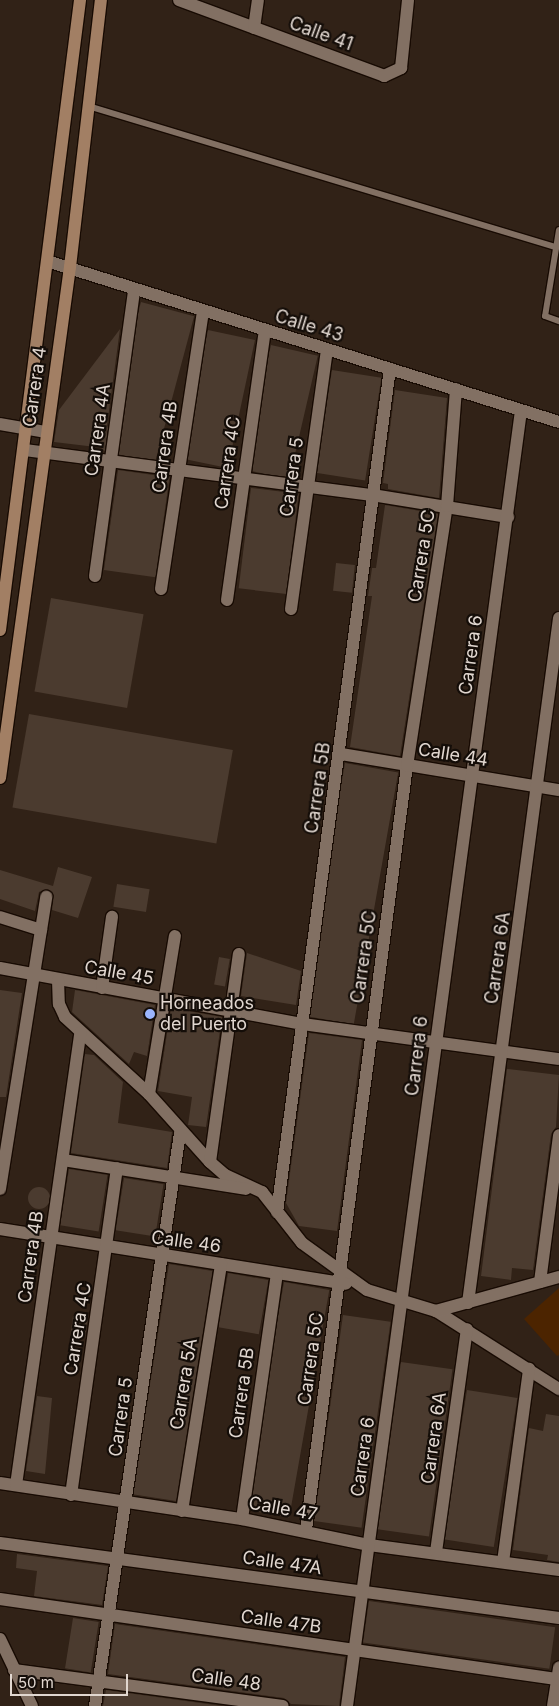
<!DOCTYPE html>
<style>
body{margin:0}
#map{position:relative;width:559px;height:1706px;overflow:hidden;background:#312217;font-family:Inter,sans-serif}
div>[style]{position:absolute}
[style*='--x']{left:calc(var(--x)*1px);top:calc(var(--y)*1px);width:calc(var(--w)*1px);rotate:calc(var(--a)*1deg)}
.green>*{inset:0;background:#4c2400}
.building>*{inset:0;background:#4b3b2f;transform-origin:0 0}
.round{border-radius:50%}
.roads{filter:drop-shadow(1px 0 #180b03) drop-shadow(-1px 0 #180b03) drop-shadow(0 1px #180b03) drop-shadow(0 -1px #180b03)}
.lane>*{height:6px;margin:-3px;padding:0 3px;transform-origin:3px;border-radius:3px;background:#827063}
.street>*{height:12px;margin:-6px;padding:0 6px;transform-origin:6px;border-radius:6px;background:#827063}
.secondary>*{height:12px;margin:-6px;padding:0 6px;transform-origin:6px;border-radius:6px;background:#a27f64}
.dots>*{width:14px;height:14px;translate:-50% -50%;box-sizing:border-box;border:2px solid #140d08;border-radius:50%}
span{translate:-50% -50%;white-space:nowrap;text-align:center;line-height:1.15;-webkit-text-stroke:4.5px #140d08;paint-order:stroke}
.street-label{font-size:18px;color:#e1d7d0}
.poi-label{font-size:18px;color:#e1d7d0}
.left{translate:0 -50%;text-align:left}
.scale{position:absolute;left:10px;top:1674px;width:118px;height:22px;box-sizing:border-box;border:2px solid #e1d7d0;border-top:0;padding-left:6px;font-size:15px;line-height:18px;white-space:nowrap;color:#e1d7d0;-webkit-text-stroke:4px #140d08;paint-order:stroke}
</style>
<div id="map">
<div class="green">
<i style="clip-path:polygon(559px 1288px,559px 1355px,557px 1356px,524px 1319px)"></i>
</div>
<div class="building">
<i style="left:141px;top:302px;width:55px;height:153px;rotate:15deg"></i>
<i style="clip-path:polygon(120px 329px,104px 448px,54px 442px,59px 410px)"></i>
<i style="left:208px;top:330px;width:48px;height:131px;rotate:12deg"></i>
<i style="left:271px;top:345px;width:48px;height:127px;rotate:13deg"></i>
<i style="left:332px;top:370px;width:50px;height:104px;rotate:9deg"></i>
<i style="clip-path:polygon(395px 390px,447px 398px,439px 498px,388px 489px,388px 484px,383px 483px)"></i>
<i style="left:118px;top:470px;width:52px;height:101px;rotate:8deg"></i>
<i style="left:251px;top:488px;width:48px;height:101px;rotate:7deg"></i>
<i style="clip-path:polygon(385px 505px,438px 514px,400px 756px,350px 747px,372px 596px,368px 596px,372px 568px,376px 568px)"></i>
<i style="left:336px;top:563px;width:19px;height:28px;rotate:6deg"></i>
<i style="left:51px;top:598px;width:94px;height:95px;rotate:10deg"></i>
<i style="left:29px;top:714px;width:207px;height:95px;rotate:10deg"></i>
<i style="left:345px;top:763px;width:54px;height:256px;rotate:10deg"></i>
<i style="clip-path:polygon(58px 867px,92px 877px,78px 918px,52px 910px,54px 895px,48px 889px,39px 892px,35px 911px,0 899px,0 870px,53px 886px)"></i>
<i style="left:117px;top:884px;width:33px;height:23px;rotate:9deg"></i>
<i style="clip-path:polygon(247px 953px,301px 971px,296px 1005px,241px 996px)"></i>
<i style="left:219px;top:957px;width:11px;height:28px;rotate:10deg"></i>
<i style="clip-path:polygon(0 990px,22px 993px,6px 1097px,0 1097px)"></i>
<i style="clip-path:polygon(75px 990px,155px 1005px,147px 1056px,134px 1052px,129px 1064px,72px 1012px)"></i>
<i style="clip-path:polygon(171px 1008px,222px 1017px,206px 1127px,188px 1125px,192px 1097px,158px 1091px)"></i>
<i style="clip-path:polygon(309px 1033px,362px 1040px,337px 1231px,299px 1226px,286px 1203px)"></i>
<i style="clip-path:polygon(85px 1054px,94px 1055px,123px 1082px,118px 1123px,172px 1132px,167px 1168px,71px 1153px)"></i>
<i style="clip-path:polygon(507px 1069px,559px 1075px,556px 1127px,551px 1134px,533px 1270px,512px 1268px,511px 1280px,481px 1276px)"></i>
<i style="left:69px;top:1169px;width:39px;height:57px;rotate:9deg"></i>
<i style="left:124px;top:1178px;width:40px;height:53px;rotate:9deg"></i>
<i class="round" style="left:28px;top:1187px;width:22px;height:22px"></i>
<i style="left:169px;top:1264px;width:44px;height:233px;rotate:9deg"></i>
<i style="left:228px;top:1273px;width:41px;height:55px;rotate:10deg"></i>
<i style="left:284px;top:1282px;width:46px;height:231px;rotate:10deg"></i>
<i style="left:343px;top:1315px;width:48px;height:208px;rotate:8deg"></i>
<i style="left:73px;top:1316px;width:15px;height:18px;rotate:8deg"></i>
<i style="left:401px;top:1362px;width:52px;height:169px;rotate:8deg"></i>
<i style="left:467px;top:1390px;width:51px;height:151px;rotate:9deg"></i>
<i style="clip-path:polygon(37px 1396px,52px 1398px,45px 1474px,26px 1471px)"></i>
<i style="clip-path:polygon(546px 1414px,559px 1416px,559px 1562px,547px 1560px,548px 1555px,513px 1550px,529px 1428px,543px 1431px)"></i>
<i style="clip-path:polygon(17px 1554px,108px 1566px,102px 1605px,34px 1596px,37px 1571px,16px 1568px)"></i>
<i style="left:369px;top:1601px;width:188px;height:42px;rotate:8deg"></i>
<i style="left:73px;top:1618px;width:26px;height:51px;rotate:9deg"></i>
<i style="clip-path:polygon(115px 1624px,345px 1657px,339px 1706px,291px 1704px,284px 1698px,108px 1674px)"></i>
<i style="clip-path:polygon(106px 1690px,222px 1706px,103px 1706px)"></i>
</div>
<div class="roads">
<div class="lane">
<i style="--x:88;--y:106;--w:489;--a:16.8"></i>
<i style="--x:559;--y:230;--w:87;--a:99.2"></i>
<i style="--x:545;--y:316;--w:15;--a:20"></i>
</div>
<div class="street">
<i style="--x:179;--y:0;--w:219;--a:20.3"></i>
<i style="--x:384;--y:76;--w:19;--a:-25"></i>
<i style="--x:401;--y:68;--w:68;--a:-84.1"></i>
<i style="--x:254;--y:28;--w:28;--a:-82"></i>
<i style="--x:50;--y:262;--w:534;--a:17.45"></i>
<i style="--x:0;--y:424;--w:47;--a:9.9"></i>
<i style="--x:25;--y:450;--w:350;--a:7.4"></i>
<i style="--x:372;--y:495;--w:138;--a:9.2"></i>
<i style="--x:95;--y:576;--w:289;--a:-82.2"></i>
<i style="--x:161;--y:589;--w:281;--a:-81.4"></i>
<i style="--x:227;--y:600;--w:273;--a:-82"></i>
<i style="--x:291;--y:609;--w:261;--a:-82.1"></i>
<i style="--x:341;--y:754;--w:221;--a:9.4"></i>
<i style="--x:0;--y:917;--w:43;--a:17.6"></i>
<i style="--x:0;--y:968;--w:308;--a:10.5"></i>
<i style="--x:303;--y:1024;--w:258;--a:7.8"></i>
<i style="--x:58;--y:980;--w:24;--a:88"></i>
<i style="--x:59;--y:1004;--w:14;--a:65"></i>
<i style="--x:65;--y:1017;--w:114;--a:42.5"></i>
<i style="--x:149;--y:1094;--w:91;--a:48.1"></i>
<i style="--x:210;--y:1162;--w:20;--a:41"></i>
<i style="--x:225;--y:1175;--w:41;--a:24.7"></i>
<i style="--x:262;--y:1192;--w:65;--a:51.9"></i>
<i style="--x:302;--y:1243;--w:80;--a:35.9"></i>
<i style="--x:367;--y:1290;--w:72;--a:16.9"></i>
<i style="--x:436;--y:1311;--w:146;--a:32.4"></i>
<i style="--x:102;--y:988;--w:72;--a:-82"></i>
<i style="--x:149;--y:1094;--w:160;--a:-80.7"></i>
<i style="--x:63;--y:1160;--w:185;--a:9"></i>
<i style="--x:210;--y:1162;--w:210;--a:-82.1"></i>
<i style="--x:0;--y:1189;--w:296;--a:-81"></i>
<i style="--x:277;--y:1212;--w:851;--a:-82.37"></i>
<i style="--x:0;--y:1229;--w:350;--a:9"></i>
<i style="--x:540;--y:1282;--w:148;--a:-82.6"></i>
<i style="--x:468;--y:1303;--w:691;--a:-82.43"></i>
<i style="--x:436;--y:1311;--w:128;--a:-15.5"></i>
<i style="--x:0;--y:1483;--w:245;--a:8.5"></i>
<i style="--x:242;--y:1519;--w:130;--a:11.6"></i>
<i style="--x:369;--y:1545;--w:192;--a:7.5"></i>
<i style="--x:16;--y:1485;--w:457;--a:-81.9"></i>
<i style="--x:71;--y:1495;--w:330;--a:-82"></i>
<i style="--x:182;--y:1511;--w:250;--a:-81"></i>
<i style="--x:242;--y:1519;--w:248;--a:-81.9"></i>
<i style="--x:306;--y:1529;--w:770;--a:-82.46"></i>
<i style="--x:407;--y:766;--w:263;--a:-81.3"></i>
<i style="--x:447;--y:506;--w:117;--a:-85.6"></i>
<i style="--x:0;--y:1543;--w:564;--a:7.64"></i>
<i style="--x:436;--y:1552;--w:225;--a:-82.1"></i>
<i style="--x:503;--y:1562;--w:195;--a:-82.3"></i>
<i style="--x:0;--y:1599;--w:562;--a:8.19"></i>
<i style="--x:0;--y:1639;--w:74;--a:64.5"></i>
<i style="--x:14;--y:1670;--w:271;--a:7.6"></i>
<i style="--x:95;--y:1706;--w:579;--a:-81.56"></i>
<i style="--x:347;--y:1706;--w:1307;--a:-82.35"></i>
<i style="--x:553;--y:1706;--w:39;--a:-81"></i>
</div>
<div class="secondary">
<i style="--x:0;--y:630;--w:635;--a:-82.76"></i>
<i style="--x:0;--y:778;--w:516;--a:-82.2"></i>
<i style="--x:70;--y:267;--w:269;--a:-83.4"></i>
</div>
</div>
<div class="dots">
<i style="left:150px;top:1014px;background:#9bb5fd"></i>
</div>
<div class="street-label">
<span style="left:321px;top:34px;rotate:20deg">Calle 41</span>
<span style="left:309px;top:326px;rotate:17deg">Calle 43</span>
<span style="left:35px;top:387px;rotate:-82deg">Carrera 4</span>
<span style="left:98px;top:430px;rotate:-82deg">Carrera 4A</span>
<span style="left:165px;top:447px;rotate:-82deg">Carrera 4B</span>
<span style="left:228px;top:463px;rotate:-82deg">Carrera 4C</span>
<span style="left:292px;top:477px;rotate:-82deg">Carrera 5</span>
<span style="left:422px;top:556px;rotate:-81deg">Carrera 5C</span>
<span style="left:471px;top:655px;rotate:-82deg">Carrera 6</span>
<span style="left:453px;top:755px;rotate:9deg">Calle 44</span>
<span style="left:318px;top:788px;rotate:-82deg">Carrera 5B</span>
<span style="left:364px;top:957px;rotate:-82deg">Carrera 5C</span>
<span style="left:498px;top:958px;rotate:-82deg">Carrera 6A</span>
<span style="left:119px;top:973px;rotate:10deg">Calle 45</span>
<span style="left:417px;top:1056px;rotate:-83deg">Carrera 6</span>
<span style="left:186px;top:1242px;rotate:8deg">Calle 46</span>
<span style="left:31px;top:1257px;rotate:-82deg">Carrera 4B</span>
<span style="left:78px;top:1329px;rotate:-81deg">Carrera 4C</span>
<span style="left:311px;top:1359px;rotate:-82deg">Carrera 5C</span>
<span style="left:184px;top:1384px;rotate:-81deg">Carrera 5A</span>
<span style="left:242px;top:1393px;rotate:-82deg">Carrera 5B</span>
<span style="left:121px;top:1417px;rotate:-82deg">Carrera 5</span>
<span style="left:434px;top:1438px;rotate:-82deg">Carrera 6A</span>
<span style="left:363px;top:1457px;rotate:-82deg">Carrera 6</span>
<span style="left:283px;top:1509px;rotate:10deg">Calle 47</span>
<span style="left:282px;top:1563px;rotate:8deg">Calle 47A</span>
<span style="left:281px;top:1622px;rotate:8deg">Calle 47B</span>
<span style="left:226px;top:1680px;rotate:8deg">Calle 48</span>
</div>
<div class="poi-label">
<span class="left" style="left:160px;top:1014px">Horneados<br>del Puerto</span>
</div>
<div class="scale">50 m</div>
</div>
